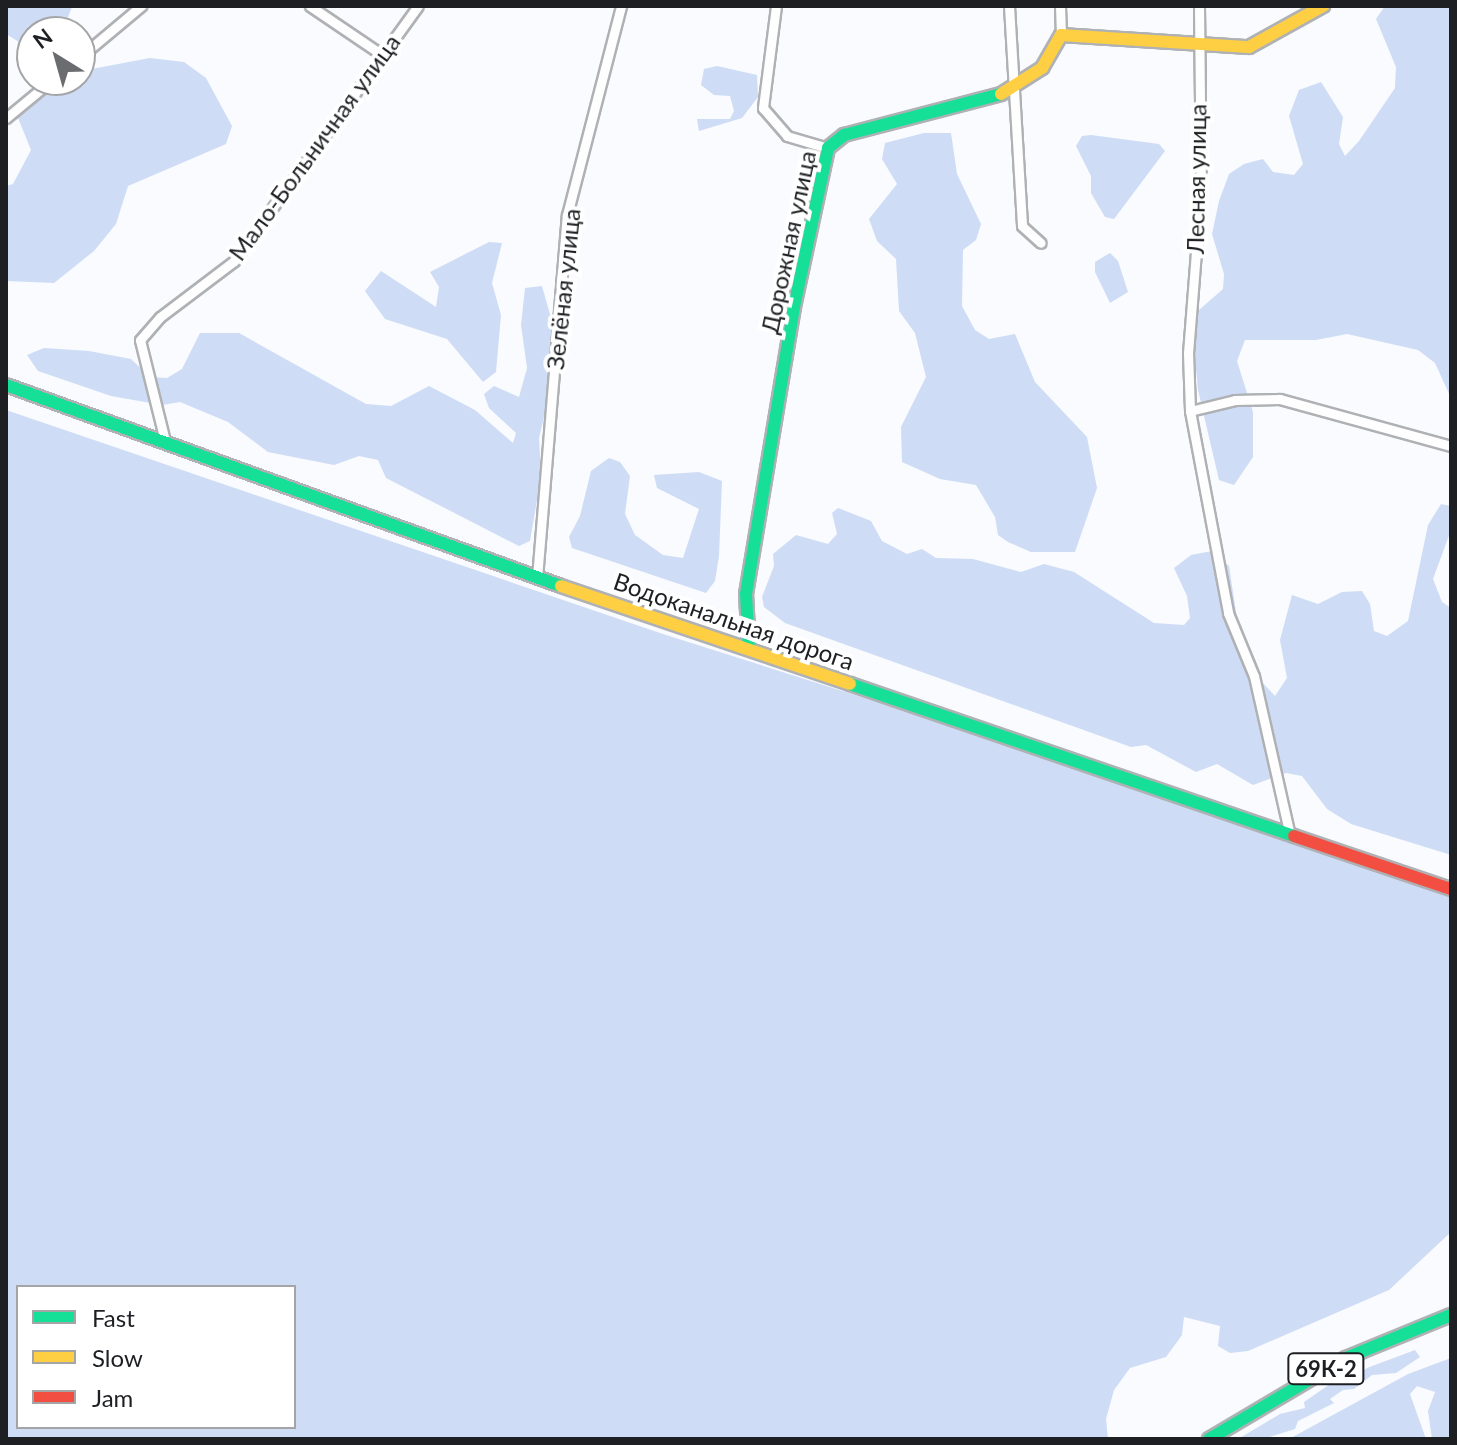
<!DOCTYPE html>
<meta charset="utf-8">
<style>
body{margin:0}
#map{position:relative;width:1457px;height:1445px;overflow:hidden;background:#f9fbfe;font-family:Lato,sans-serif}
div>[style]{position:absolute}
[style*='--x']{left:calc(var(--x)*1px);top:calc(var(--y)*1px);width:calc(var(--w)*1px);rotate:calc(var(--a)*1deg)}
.forest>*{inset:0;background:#cedcf6}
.roads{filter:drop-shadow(2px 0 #afb1b4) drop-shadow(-2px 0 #afb1b4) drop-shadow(0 2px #afb1b4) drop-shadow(0 -2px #afb1b4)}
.street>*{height:9px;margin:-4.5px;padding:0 4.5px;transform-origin:4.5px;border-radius:4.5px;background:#fefeff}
.fast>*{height:12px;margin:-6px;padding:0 6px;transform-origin:6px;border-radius:6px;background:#16e098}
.slow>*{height:12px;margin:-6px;padding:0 6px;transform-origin:6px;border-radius:6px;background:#ffcf43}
.jam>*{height:12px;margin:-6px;padding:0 6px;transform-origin:6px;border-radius:6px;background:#f24e42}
span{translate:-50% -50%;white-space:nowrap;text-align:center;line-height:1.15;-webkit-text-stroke:8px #fff;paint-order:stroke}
.shield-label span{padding:2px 6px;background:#fff;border:2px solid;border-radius:6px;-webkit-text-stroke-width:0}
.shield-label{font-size:22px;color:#1d1f23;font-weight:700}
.street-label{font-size:24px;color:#1d1f23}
.frame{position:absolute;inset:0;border:8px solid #1d1f23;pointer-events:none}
.legend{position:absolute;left:16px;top:1285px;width:280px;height:144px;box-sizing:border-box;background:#fff;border:2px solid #a5a5a7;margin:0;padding:10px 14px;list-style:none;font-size:24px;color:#1d1f23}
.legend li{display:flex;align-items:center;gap:16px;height:40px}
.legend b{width:40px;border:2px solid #a5a5a7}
.north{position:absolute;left:16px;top:16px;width:80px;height:80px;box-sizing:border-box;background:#fff;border:2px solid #a5a5a7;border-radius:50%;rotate:323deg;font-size:22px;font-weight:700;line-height:32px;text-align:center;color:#1d1f23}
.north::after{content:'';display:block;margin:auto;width:28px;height:36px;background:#6a6c70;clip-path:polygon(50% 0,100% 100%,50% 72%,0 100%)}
</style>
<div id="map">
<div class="forest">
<i style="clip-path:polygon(6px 6px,72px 6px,72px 7px,62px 32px,32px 32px,32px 50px,6px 34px)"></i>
<i style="clip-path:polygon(1385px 6px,1451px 6px,1451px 398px,1435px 363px,1418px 350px,1347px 334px,1316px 340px,1245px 340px,1237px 361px,1253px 412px,1253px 457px,1234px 485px,1219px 480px,1198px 390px,1191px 317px,1223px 289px,1224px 274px,1212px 234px,1219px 201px,1229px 174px,1244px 164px,1263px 159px,1273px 172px,1294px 175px,1303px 164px,1289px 116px,1299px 90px,1321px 82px,1343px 117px,1339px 144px,1345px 156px,1359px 141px,1395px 88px,1396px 67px,1376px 19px)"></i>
<i style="clip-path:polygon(150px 58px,184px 62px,206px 78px,232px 126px,226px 144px,128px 186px,116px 224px,94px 251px,54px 283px,6px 281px,6px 186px,13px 184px,31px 150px,16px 113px,29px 92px,52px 80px,80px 80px,81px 71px)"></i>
<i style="clip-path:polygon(717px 66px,757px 75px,758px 97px,742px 118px,699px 131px,697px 119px,730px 119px,734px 111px,730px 96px,714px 95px,701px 85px,704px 69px)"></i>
<i style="clip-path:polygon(924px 133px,951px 133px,957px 174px,981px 224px,976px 240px,963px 250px,962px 306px,975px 330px,989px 339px,1015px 334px,1035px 382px,1087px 437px,1097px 488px,1075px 552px,1031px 552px,1008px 542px,998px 535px,995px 517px,976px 485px,940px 479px,902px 462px,901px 427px,926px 377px,915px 333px,899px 311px,896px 259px,877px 241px,869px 219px,897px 184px,882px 159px,885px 143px)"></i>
<i style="clip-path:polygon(1091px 135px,1159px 144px,1165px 151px,1114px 219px,1105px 217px,1091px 193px,1091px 176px,1076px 146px,1082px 136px)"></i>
<i style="clip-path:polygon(489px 242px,502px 243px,492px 283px,501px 315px,496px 372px,483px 382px,447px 339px,385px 319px,365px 291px,381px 271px,436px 307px,439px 287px,430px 272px)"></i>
<i style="clip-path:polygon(1110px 253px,1118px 261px,1128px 292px,1110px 303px,1095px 272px,1095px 262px)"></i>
<i style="clip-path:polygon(542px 286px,553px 325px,548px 400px,539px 438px,541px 477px,530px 541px,519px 546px,386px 478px,378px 460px,359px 456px,334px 465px,268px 452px,228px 422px,180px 402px,162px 405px,111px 396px,38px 371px,27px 355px,44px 348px,89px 351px,131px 359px,150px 377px,167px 378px,182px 369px,200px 333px,239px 333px,366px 404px,391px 406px,429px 386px,475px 410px,513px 443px,516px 433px,489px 408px,484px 394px,494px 386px,519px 397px,527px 368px,521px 325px,525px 288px)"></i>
<i style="clip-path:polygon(evenodd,6px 410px,663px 634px,1072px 764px,1451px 898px,1451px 1232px,1389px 1290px,1248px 1351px,1230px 1353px,1218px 1346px,1220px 1326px,1184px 1317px,1182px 1335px,1166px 1357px,1130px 1368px,1114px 1390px,1106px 1419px,1108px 1439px,6px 1439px,6px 410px,18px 1287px,294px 1287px,294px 1427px,18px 1427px,18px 1287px)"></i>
<i style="clip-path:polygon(609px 458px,620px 462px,630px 476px,625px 514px,635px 535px,663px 555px,683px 558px,699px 509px,657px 488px,654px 475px,699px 472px,722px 481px,719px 556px,715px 581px,706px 593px,572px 548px,569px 537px,580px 516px,591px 471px)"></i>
<i style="clip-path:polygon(1441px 504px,1451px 506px,1451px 530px,1433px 579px,1442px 602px,1451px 608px,1451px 855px,1351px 824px,1327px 809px,1302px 776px,1286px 773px,1253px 785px,1217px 764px,1196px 772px,1146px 745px,1131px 747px,785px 623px,764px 607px,762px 597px,774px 566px,773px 554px,796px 535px,828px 544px,837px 534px,832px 513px,838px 508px,871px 521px,882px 541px,907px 554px,922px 549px,936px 558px,973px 559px,1021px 572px,1044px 564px,1074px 572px,1154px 623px,1184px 625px,1190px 618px,1187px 596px,1174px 568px,1191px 555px,1212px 551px,1229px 566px,1240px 638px,1256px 661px,1259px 679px,1275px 696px,1287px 678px,1280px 640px,1292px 595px,1318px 604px,1342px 592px,1362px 591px,1370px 604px,1374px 631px,1387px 636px,1408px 621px,1428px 525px)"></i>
<i style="clip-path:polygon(1415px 1350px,1420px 1357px,1396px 1373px,1372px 1375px,1354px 1389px,1343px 1390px,1330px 1399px,1334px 1403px,1298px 1421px,1295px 1429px,1263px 1439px,1238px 1439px,1280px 1414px,1305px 1408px,1304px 1402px,1330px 1384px,1348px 1382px,1367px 1368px)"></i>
<i style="clip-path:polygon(1451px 1358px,1451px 1439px,1432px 1439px,1428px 1411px,1435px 1392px,1417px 1386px,1410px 1394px,1426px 1439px,1289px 1439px,1408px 1374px)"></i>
</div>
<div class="roads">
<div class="street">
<i style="--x:310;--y:6;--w:86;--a:34.1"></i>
<i style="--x:776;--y:6;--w:103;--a:97.3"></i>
<i style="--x:763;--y:108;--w:37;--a:49"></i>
<i style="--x:787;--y:136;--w:43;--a:16.3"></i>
<i style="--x:1009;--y:6;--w:220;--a:86.6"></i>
<i style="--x:1022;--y:226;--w:25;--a:42"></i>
<i style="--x:1060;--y:6;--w:29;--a:88"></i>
<i style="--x:1199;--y:6;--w:182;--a:89.4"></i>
<i style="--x:1201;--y:188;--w:166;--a:94.5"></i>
<i style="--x:1188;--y:353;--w:58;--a:88"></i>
<i style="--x:1190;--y:411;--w:206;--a:79.3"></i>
<i style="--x:1228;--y:613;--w:68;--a:67.6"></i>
<i style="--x:1254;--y:676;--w:159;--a:77.3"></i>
<i style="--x:80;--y:57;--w:80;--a:-39.9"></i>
<i style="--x:6;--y:118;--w:60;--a:-39.6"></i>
<i style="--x:1190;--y:411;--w:46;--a:-13.7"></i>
<i style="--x:1235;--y:400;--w:45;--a:-1.3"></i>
<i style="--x:1280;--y:399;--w:177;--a:15.4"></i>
<i style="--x:165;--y:441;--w:104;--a:-103.9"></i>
<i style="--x:140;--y:340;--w:30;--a:-49"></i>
<i style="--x:160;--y:317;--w:93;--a:-37.1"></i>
<i style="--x:234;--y:261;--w:314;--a:-54.2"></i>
<i style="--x:537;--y:578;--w:364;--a:-85.3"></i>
<i style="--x:567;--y:215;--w:216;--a:-75.5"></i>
</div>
<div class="fast">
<i style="--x:6;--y:385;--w:590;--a:19.91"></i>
<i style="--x:749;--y:649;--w:55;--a:-93.1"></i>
<i style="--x:746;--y:594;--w:291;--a:-80.5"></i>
<i style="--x:794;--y:307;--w:163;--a:-77.9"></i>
<i style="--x:828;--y:148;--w:21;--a:-39"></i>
<i style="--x:844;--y:135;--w:162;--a:-14.6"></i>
<i style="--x:850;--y:684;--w:469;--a:18.9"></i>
<i style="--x:1209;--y:1439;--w:159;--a:-30.6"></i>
<i style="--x:1346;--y:1358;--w:113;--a:-22.3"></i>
</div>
<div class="slow">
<i style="--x:1001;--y:94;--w:49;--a:-32.4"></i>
<i style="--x:1042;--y:68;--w:38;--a:-60"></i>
<i style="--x:1061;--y:35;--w:188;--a:3.7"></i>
<i style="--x:1249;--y:47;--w:85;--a:-29"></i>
<i style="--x:561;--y:586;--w:305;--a:18.7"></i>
</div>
<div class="jam">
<i style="--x:1294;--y:836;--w:166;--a:18.7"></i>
</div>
</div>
<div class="shield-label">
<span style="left:1326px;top:1369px">69К-2</span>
</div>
<div class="street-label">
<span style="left:314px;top:147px;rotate:-54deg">Мало-Больничная улица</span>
<span style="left:1196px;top:179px;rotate:-89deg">Лесная улица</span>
<span style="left:788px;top:242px;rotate:-78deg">Дорожная улица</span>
<span style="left:563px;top:289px;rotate:-84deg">Зелёная улица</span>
<span style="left:734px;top:621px;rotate:19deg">Водоканальная дорога</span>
</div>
<div class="frame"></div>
<ul class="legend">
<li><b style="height:10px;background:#16e098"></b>Fast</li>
<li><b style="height:10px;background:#ffcf43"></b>Slow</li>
<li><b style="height:10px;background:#f24e42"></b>Jam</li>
</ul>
<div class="north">N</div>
</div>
